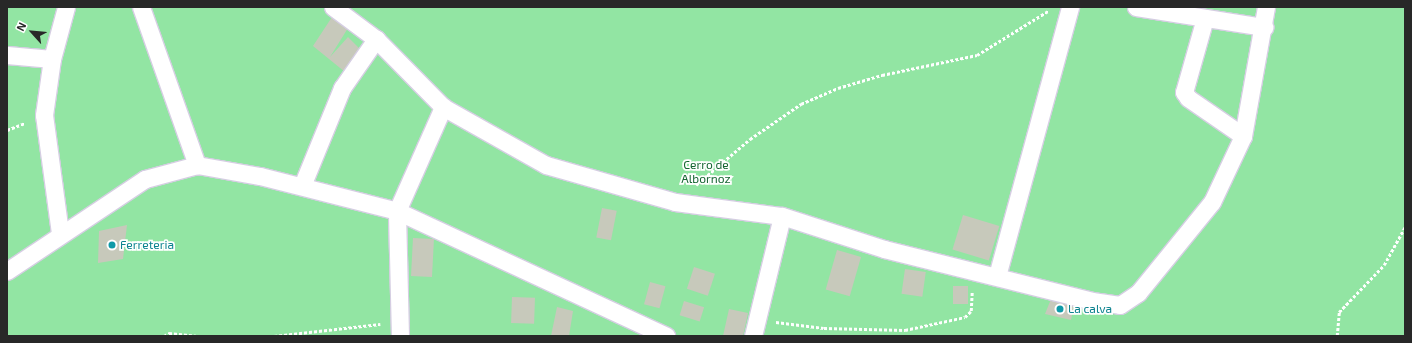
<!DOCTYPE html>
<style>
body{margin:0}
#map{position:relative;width:1412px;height:343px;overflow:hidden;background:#e9ebd8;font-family:"Exo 2",sans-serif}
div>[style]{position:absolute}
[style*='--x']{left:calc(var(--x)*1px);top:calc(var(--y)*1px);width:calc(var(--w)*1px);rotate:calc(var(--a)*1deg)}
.green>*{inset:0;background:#92e5a3;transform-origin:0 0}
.building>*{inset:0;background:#c7c9bb;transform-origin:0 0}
.path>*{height:2.5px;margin-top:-1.25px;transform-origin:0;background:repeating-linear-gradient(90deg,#fff 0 3px,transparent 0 5px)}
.roads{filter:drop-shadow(1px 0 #d5cee2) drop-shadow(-1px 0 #d5cee2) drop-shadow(0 1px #d5cee2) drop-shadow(0 -1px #d5cee2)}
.street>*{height:17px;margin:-8.5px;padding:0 8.5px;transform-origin:8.5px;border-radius:8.5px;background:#fff}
.dots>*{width:11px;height:11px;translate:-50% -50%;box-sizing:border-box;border:2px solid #fff;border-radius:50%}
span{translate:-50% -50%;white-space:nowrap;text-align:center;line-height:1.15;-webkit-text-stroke:3.5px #fff;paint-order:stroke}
.park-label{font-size:12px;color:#166632}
.culture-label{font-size:12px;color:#0d838f}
.left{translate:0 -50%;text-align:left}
.frame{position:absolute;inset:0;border:8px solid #282828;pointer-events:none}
.north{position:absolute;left:12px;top:12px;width:40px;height:40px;-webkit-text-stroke:3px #fff;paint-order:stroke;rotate:297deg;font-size:11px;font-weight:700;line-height:16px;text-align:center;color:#282828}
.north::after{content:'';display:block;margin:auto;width:14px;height:18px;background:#282828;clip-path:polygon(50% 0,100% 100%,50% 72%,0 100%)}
</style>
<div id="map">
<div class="green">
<i style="left:7px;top:7px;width:1398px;height:329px"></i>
</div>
<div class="building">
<i style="clip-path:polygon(332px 17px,348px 28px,330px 57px,348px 37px,363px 52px,345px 72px,313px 46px)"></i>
<i style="left:602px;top:208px;width:15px;height:30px;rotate:11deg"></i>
<i style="left:963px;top:215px;width:38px;height:36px;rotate:17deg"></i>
<i style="clip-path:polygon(127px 225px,123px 259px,98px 263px,99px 231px)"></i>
<i style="left:413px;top:238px;width:21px;height:38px;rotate:3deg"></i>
<i style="left:837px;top:250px;width:25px;height:41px;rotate:16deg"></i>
<i style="left:694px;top:267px;width:22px;height:23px;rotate:18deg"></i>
<i style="left:905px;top:269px;width:21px;height:25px;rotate:8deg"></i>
<i style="left:650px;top:282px;width:16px;height:23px;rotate:15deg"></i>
<i style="left:953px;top:286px;width:15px;height:18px"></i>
<i style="left:512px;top:297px;width:23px;height:26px;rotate:2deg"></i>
<i style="clip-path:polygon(1051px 299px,1074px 305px,1071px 320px,1045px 314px)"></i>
<i style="left:684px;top:301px;width:21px;height:15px;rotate:17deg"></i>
<i style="clip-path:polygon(557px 307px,573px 311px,569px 336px,551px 336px)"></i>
<i style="clip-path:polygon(729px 309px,748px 313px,743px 336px,723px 336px)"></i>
</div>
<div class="path">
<i style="--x:7;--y:130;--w:19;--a:-21"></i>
<i style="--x:696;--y:185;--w:71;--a:-40.4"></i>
<i style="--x:750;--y:139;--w:62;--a:-34.5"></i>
<i style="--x:801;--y:104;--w:40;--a:-23.4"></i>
<i style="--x:838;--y:88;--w:46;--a:-16.5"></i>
<i style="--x:882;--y:75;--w:97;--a:-11.9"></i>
<i style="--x:977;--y:55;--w:84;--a:-31.8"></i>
<i style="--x:776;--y:322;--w:48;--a:7.1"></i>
<i style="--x:824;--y:328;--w:81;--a:1.4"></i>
<i style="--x:905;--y:330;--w:61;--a:-12.2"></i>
<i style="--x:965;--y:317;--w:8;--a:-45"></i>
<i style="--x:971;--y:311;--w:20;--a:-87"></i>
<i style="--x:164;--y:336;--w:6;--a:-31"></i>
<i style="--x:169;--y:333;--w:27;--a:6"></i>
<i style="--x:274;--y:336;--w:107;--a:-6.5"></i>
<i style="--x:1337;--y:336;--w:24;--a:-85"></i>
<i style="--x:1339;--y:312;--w:65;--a:-46.2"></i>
<i style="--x:1384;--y:265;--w:43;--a:-61.1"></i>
</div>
<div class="roads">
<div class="street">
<i style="--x:141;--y:7;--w:168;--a:70.5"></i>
<i style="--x:333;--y:7;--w:54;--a:36.7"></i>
<i style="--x:376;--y:39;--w:95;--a:45.4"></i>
<i style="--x:443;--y:107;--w:118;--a:29.4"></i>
<i style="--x:546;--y:165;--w:134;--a:16"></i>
<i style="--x:675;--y:202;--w:108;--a:7.5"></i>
<i style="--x:782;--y:216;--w:107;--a:17.9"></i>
<i style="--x:884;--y:249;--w:214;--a:14"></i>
<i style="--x:1092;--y:301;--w:28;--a:8"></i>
<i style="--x:1120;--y:305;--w:22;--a:-34"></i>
<i style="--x:1138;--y:293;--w:117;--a:-50.9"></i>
<i style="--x:1212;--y:202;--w:73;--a:-64.8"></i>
<i style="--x:1243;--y:136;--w:131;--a:-79.9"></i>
<i style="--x:1136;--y:7;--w:130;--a:8.9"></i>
<i style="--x:1205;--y:18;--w:77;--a:105.8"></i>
<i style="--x:1184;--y:92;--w:7;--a:56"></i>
<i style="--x:1188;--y:98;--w:67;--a:34.6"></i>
<i style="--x:7;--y:55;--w:45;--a:5.1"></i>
<i style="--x:302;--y:186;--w:106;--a:-67.8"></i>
<i style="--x:342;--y:88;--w:60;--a:-55.2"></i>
<i style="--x:60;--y:233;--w:119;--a:-97.7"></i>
<i style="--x:44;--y:115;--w:57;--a:-81.9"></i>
<i style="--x:52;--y:59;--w:54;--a:-74.9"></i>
<i style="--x:7;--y:271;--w:166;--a:-33.7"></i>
<i style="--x:145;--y:179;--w:54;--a:-15.1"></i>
<i style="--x:197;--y:165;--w:64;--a:9.9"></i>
<i style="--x:260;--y:176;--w:141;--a:14.3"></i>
<i style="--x:397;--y:211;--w:297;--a:24.9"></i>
<i style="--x:997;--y:276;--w:279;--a:-74.8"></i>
<i style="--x:400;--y:336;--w:125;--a:-91.4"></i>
<i style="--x:397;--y:211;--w:114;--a:-66.1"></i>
<i style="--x:753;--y:336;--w:123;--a:-76.4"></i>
</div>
</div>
<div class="dots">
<i style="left:112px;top:245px;background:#0f9aa8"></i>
<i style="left:1060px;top:309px;background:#0f9aa8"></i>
</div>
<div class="park-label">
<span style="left:706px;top:172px">Cerro de<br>Albornoz</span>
</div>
<div class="culture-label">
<span class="left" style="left:120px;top:245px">Ferreteria</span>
<span class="left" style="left:1068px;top:309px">La calva</span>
</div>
<div class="frame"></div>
<div class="north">N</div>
</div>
